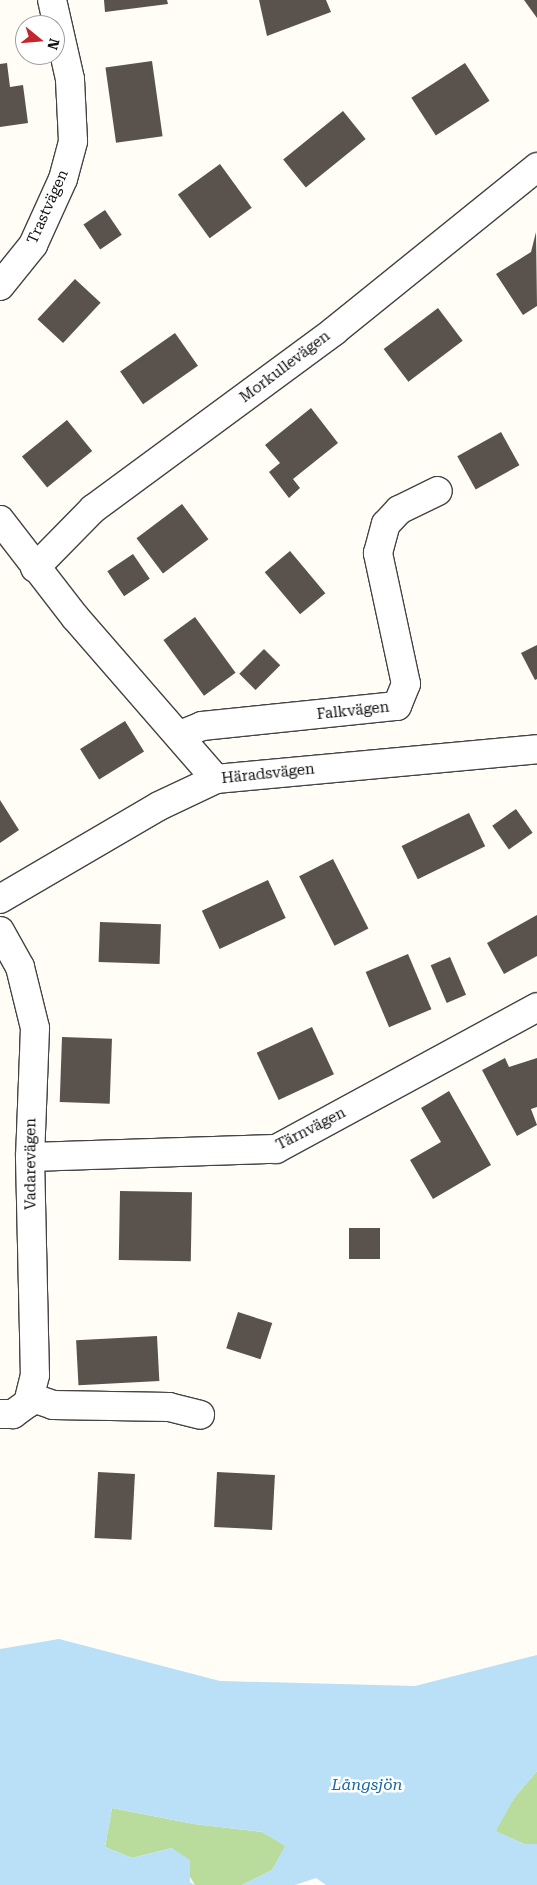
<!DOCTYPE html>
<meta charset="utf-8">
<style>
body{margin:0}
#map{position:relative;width:537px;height:1885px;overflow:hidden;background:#fffdf5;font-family:"Roboto Serif",serif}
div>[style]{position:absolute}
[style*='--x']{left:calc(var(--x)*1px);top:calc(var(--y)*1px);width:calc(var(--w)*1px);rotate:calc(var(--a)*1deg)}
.forest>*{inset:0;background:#b9dc9c}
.water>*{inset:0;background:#b9e0f7}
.building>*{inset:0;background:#5a524d;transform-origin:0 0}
.roads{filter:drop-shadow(1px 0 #444) drop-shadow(-1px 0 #444) drop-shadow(0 1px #444) drop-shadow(0 -1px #444)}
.minor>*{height:28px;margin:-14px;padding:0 14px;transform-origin:14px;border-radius:14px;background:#fff}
span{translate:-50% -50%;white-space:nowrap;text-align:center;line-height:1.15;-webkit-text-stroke:5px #fff;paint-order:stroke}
.street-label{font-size:15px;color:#111}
.water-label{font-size:16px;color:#1768a6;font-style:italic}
.north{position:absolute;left:15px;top:15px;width:50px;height:50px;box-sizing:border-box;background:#fff;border:1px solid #a0a0a0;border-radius:50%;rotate:107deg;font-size:14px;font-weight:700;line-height:20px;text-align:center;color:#111}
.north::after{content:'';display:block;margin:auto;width:18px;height:22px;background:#c4262e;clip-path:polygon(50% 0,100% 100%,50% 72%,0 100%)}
</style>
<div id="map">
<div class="forest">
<i style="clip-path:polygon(537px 1771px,537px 1844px,524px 1844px,495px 1831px,514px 1798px)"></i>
<i style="clip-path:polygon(112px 1808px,194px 1824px,262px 1832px,286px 1846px,272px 1870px,242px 1885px,195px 1885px,172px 1848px,132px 1858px,105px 1847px)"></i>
</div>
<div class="water">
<i style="clip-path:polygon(59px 1639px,220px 1681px,415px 1686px,537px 1655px,537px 1771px,514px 1798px,496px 1831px,524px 1844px,537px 1844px,537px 1885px,326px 1885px,316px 1878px,295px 1885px,242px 1885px,272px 1870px,285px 1846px,262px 1832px,194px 1824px,112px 1808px,105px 1847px,132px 1858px,172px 1848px,190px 1860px,190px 1882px,195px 1885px,0 1885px,0 1649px)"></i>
</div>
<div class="building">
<i style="clip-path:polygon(104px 0,167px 0,168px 4px,105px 12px)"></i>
<i style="clip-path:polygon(259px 0,326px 0,331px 12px,267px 36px)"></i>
<i style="clip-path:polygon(524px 0,537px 0,537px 18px)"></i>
<i style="left:152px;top:61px;width:76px;height:47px;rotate:82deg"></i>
<i style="clip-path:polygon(7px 63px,10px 87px,23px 85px,28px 123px,0 127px,0 64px)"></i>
<i style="left:465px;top:63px;width:45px;height:64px;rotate:57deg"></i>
<i style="left:343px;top:111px;width:36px;height:77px;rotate:51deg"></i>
<i style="left:220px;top:164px;width:54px;height:52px;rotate:54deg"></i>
<i style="left:105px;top:210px;width:30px;height:26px;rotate:56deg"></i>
<i style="clip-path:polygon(536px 232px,537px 306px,523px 315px,496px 274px,531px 252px)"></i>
<i style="left:75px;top:279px;width:35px;height:55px;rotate:43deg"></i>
<i style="left:438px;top:308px;width:41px;height:68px;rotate:53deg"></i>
<i style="left:175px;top:333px;width:40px;height:67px;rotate:55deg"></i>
<i style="clip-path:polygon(311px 408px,338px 443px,293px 479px,300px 488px,289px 498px,269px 472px,280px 463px,265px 445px)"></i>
<i style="left:67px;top:420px;width:40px;height:58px;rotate:51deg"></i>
<i style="left:501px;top:432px;width:38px;height:50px;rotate:61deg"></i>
<i style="left:182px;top:504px;width:44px;height:57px;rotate:53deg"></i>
<i style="left:290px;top:551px;width:55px;height:33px;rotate:50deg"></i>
<i style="left:133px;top:554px;width:30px;height:31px;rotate:56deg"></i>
<i style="left:195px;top:617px;width:69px;height:39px;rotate:54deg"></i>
<i style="clip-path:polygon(537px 645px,537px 679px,535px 680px,521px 653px)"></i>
<i style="left:264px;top:649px;width:23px;height:35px;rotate:45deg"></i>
<i style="left:125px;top:721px;width:36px;height:53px;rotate:58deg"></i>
<i style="clip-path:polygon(0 800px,19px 830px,0 843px)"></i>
<i style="left:516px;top:809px;width:29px;height:29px;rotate:55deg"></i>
<i style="left:469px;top:813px;width:37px;height:75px;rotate:64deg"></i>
<i style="left:333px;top:859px;width:78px;height:38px;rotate:63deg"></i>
<i style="left:268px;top:880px;width:42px;height:73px;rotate:65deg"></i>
<i style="clip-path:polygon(537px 915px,537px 956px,504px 974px,487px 943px)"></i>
<i style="left:100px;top:922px;width:61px;height:40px;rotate:2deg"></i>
<i style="left:408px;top:954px;width:60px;height:46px;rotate:67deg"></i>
<i style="left:450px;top:957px;width:41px;height:21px;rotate:67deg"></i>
<i style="left:312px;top:1027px;width:52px;height:61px;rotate:65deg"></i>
<i style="left:62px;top:1037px;width:50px;height:65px;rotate:2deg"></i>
<i style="clip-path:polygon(505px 1058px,509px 1067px,537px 1058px,537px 1107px,531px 1109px,537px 1125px,517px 1136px,482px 1070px)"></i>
<i style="clip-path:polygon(449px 1091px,491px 1165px,433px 1199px,410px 1160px,441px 1142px,421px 1108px)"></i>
<i style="left:120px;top:1191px;width:72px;height:69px;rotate:1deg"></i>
<i style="left:349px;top:1228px;width:31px;height:31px"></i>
<i style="left:238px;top:1312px;width:36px;height:38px;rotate:18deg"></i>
<i style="left:157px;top:1336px;width:45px;height:81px;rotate:87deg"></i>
<i style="left:98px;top:1472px;width:37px;height:66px;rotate:3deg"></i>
<i style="left:217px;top:1472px;width:58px;height:55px;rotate:3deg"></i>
</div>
<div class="roads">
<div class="minor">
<i style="--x:0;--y:286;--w:53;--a:-51.2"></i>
<i style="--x:33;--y:245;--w:72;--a:-65.6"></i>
<i style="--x:63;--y:179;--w:39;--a:-75"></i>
<i style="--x:73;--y:141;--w:62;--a:-92.8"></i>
<i style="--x:70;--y:79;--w:81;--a:-102.8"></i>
<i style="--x:0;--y:520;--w:123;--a:52.3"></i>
<i style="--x:75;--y:617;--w:215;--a:49"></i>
<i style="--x:35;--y:568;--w:83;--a:-45.5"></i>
<i style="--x:93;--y:509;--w:300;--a:-36.4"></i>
<i style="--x:334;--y:331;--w:261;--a:-38.9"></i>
<i style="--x:180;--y:735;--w:24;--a:-22"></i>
<i style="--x:202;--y:726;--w:196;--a:-5.9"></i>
<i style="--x:397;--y:706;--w:24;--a:-68"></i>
<i style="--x:406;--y:684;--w:134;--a:-102.1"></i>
<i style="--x:378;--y:553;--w:30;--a:-75"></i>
<i style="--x:386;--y:524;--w:19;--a:-47"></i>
<i style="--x:399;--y:510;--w:43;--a:-26"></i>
<i style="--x:0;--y:899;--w:184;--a:-30.3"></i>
<i style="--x:159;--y:806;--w:63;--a:-25.3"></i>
<i style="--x:216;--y:779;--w:322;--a:-5.3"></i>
<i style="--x:0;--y:931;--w:41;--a:60.9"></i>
<i style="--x:20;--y:967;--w:63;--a:76.2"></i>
<i style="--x:35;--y:1028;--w:129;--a:92.2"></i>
<i style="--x:30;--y:1157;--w:218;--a:88.7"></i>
<i style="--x:35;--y:1375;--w:29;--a:104"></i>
<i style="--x:28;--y:1403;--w:19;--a:144"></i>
<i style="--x:13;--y:1414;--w:13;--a:180"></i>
<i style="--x:30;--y:1157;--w:246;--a:-1.9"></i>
<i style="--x:276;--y:1149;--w:297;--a:-28.5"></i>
<i style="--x:30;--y:1397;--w:24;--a:19"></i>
<i style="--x:53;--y:1405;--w:116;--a:1"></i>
<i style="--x:169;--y:1407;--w:32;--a:14"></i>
</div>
</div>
<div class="street-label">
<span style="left:48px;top:207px;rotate:-66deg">Trastvägen</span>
<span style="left:285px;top:367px;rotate:-37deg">Morkullevägen</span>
<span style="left:353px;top:711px;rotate:-6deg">Falkvägen</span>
<span style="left:268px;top:774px;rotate:-6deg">Häradsvägen</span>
<span style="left:311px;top:1129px;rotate:-27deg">Tärnvägen</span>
<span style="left:31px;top:1164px;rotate:-90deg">Vadarevägen</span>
</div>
<div class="water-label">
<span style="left:367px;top:1785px">Långsjön</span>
</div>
<div class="north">N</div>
</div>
